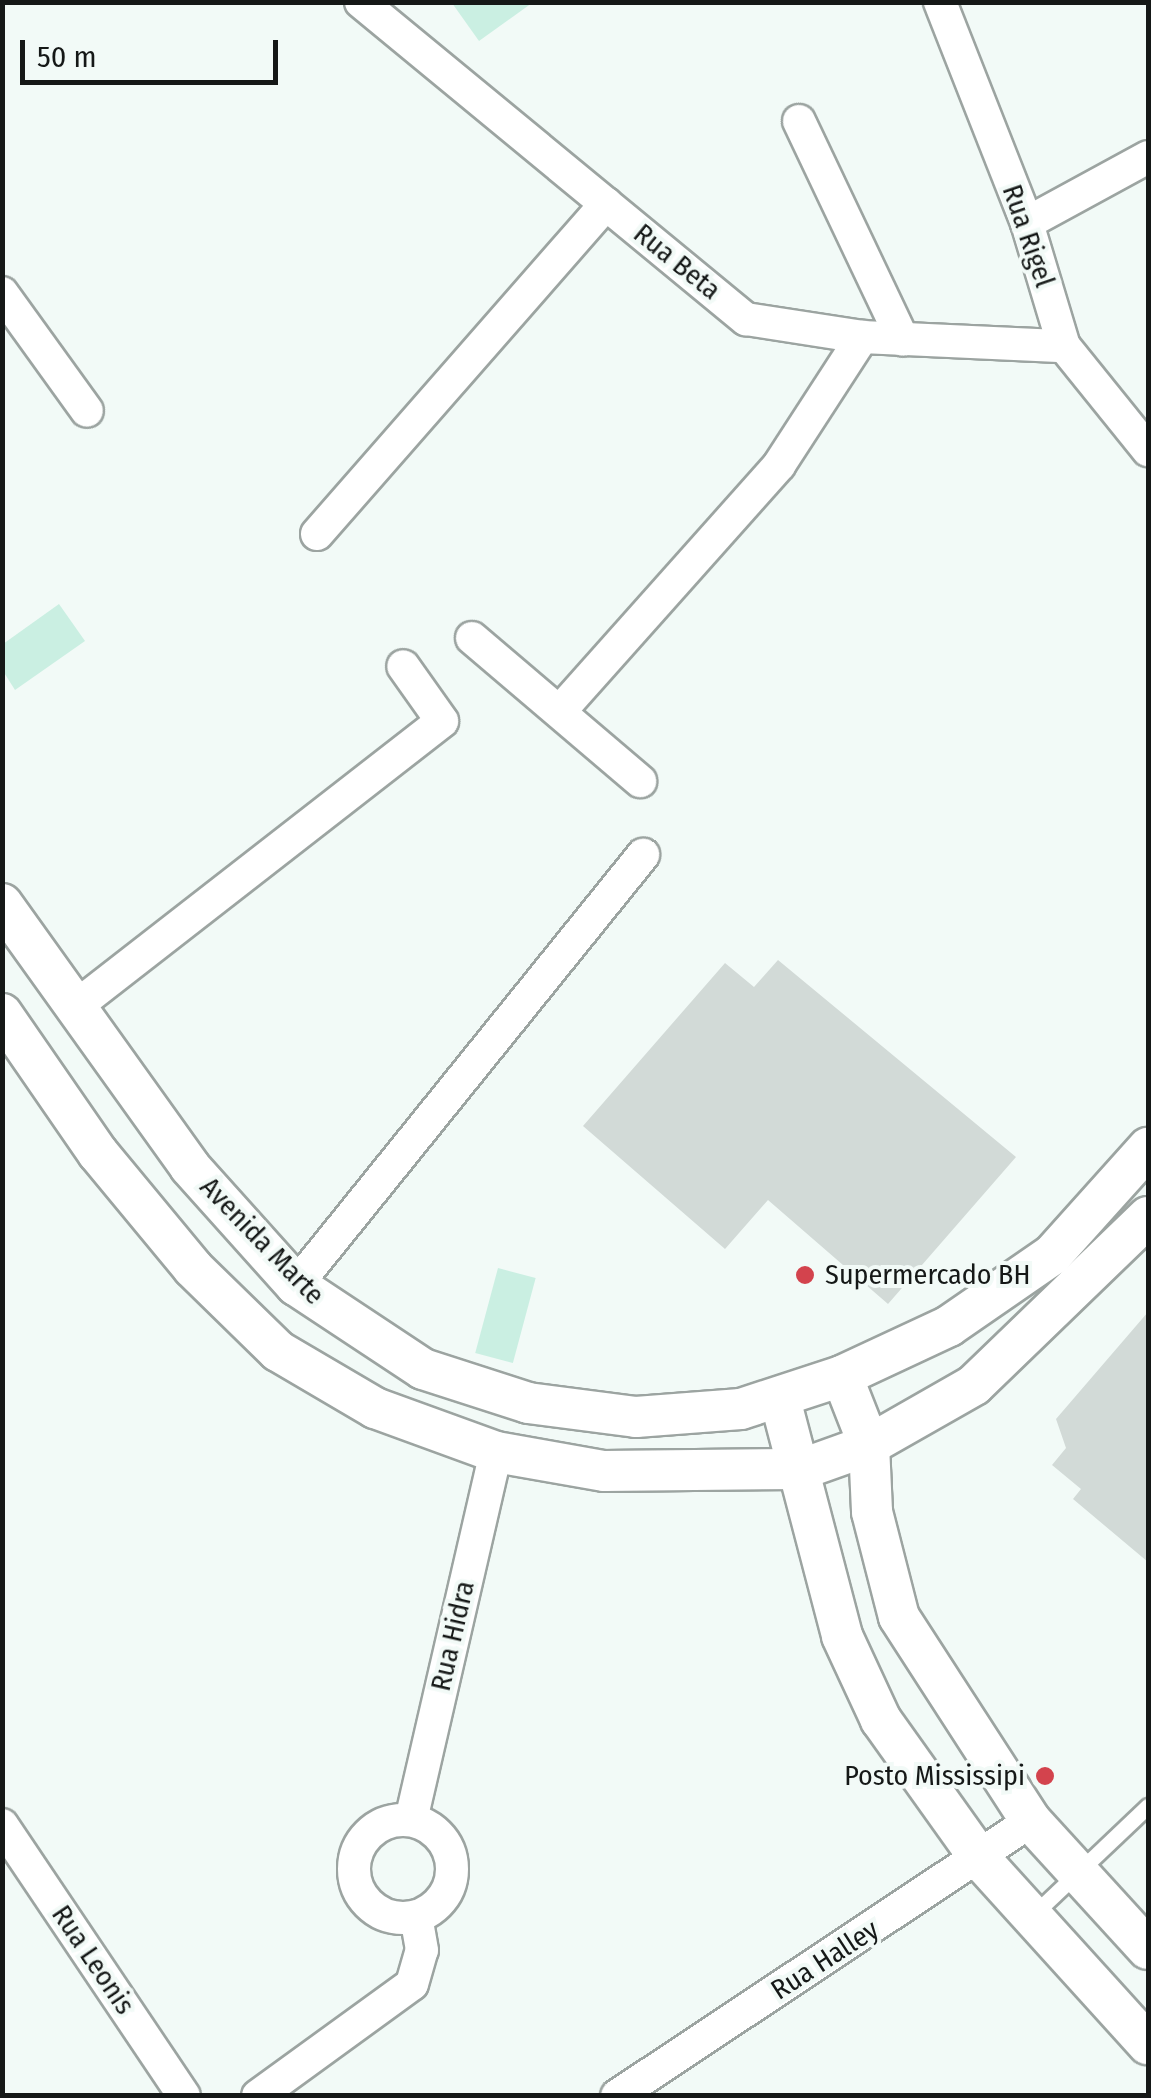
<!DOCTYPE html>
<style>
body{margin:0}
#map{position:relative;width:1151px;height:2098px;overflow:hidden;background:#f2faf7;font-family:"Fira Sans Condensed",sans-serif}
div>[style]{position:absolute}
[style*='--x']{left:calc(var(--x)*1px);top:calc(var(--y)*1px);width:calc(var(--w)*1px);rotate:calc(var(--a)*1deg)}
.green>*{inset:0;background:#caefe2;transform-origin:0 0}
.building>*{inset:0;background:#d2dad7}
.roads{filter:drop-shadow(2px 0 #9ca4a1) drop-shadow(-2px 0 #9ca4a1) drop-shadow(0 2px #9ca4a1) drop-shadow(0 -2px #9ca4a1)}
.service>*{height:15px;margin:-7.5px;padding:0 7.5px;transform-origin:7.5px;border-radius:7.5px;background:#fff}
.minor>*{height:32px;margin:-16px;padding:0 16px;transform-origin:16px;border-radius:16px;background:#fff}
.minor>.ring{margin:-16px;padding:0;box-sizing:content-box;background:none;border:32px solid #fff;border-radius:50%}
.tertiary>*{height:40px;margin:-20px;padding:0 20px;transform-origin:20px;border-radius:20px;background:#fff}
.dots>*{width:28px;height:28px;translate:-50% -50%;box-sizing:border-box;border:5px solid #f2faf7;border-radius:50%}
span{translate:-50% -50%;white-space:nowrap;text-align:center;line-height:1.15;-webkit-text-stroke:8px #f2faf7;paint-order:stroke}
.street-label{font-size:28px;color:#151817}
.poi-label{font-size:28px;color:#151817}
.left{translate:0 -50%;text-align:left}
.right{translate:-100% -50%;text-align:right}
.frame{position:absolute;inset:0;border:5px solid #151817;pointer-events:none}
.scale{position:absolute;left:20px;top:40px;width:258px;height:45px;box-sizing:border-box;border:5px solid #151817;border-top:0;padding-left:12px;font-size:30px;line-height:35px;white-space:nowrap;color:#151817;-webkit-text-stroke:8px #f2faf7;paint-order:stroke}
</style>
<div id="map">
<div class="green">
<i style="clip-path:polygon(452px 3px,532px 3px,479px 41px)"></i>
<i style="clip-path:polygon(59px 604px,85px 641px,15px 690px,3px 671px,3px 644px)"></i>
<i style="left:498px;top:1268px;width:39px;height:88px;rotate:15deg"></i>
</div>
<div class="building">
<i style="clip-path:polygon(778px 960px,1016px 1157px,888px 1304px,768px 1200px,725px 1249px,583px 1126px,725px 963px,754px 987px)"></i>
<i style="clip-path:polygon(1148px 1312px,1148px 1562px,1073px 1499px,1081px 1489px,1052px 1465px,1066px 1448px,1056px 1419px)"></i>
</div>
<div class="roads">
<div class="service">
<i style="--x:1034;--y:1914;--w:157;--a:-43.5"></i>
</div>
<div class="minor">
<i style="--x:361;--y:2;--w:499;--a:39.5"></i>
<i style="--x:746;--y:319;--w:117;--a:8.8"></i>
<i style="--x:862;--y:337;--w:202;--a:2.6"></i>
<i style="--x:940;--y:2;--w:238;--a:68.5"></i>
<i style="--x:1027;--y:223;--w:128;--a:73.3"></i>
<i style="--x:1064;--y:346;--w:134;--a:51.1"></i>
<i style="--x:799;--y:121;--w:242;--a:64.6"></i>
<i style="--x:1027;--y:223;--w:138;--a:-28.6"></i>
<i style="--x:2;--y:293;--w:145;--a:54.2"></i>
<i style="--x:317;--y:534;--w:439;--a:-48.8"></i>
<i style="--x:472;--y:638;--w:221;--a:40.4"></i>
<i style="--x:561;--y:710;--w:328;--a:-48.3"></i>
<i style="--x:779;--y:465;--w:153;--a:-57"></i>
<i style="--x:75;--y:1007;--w:465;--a:-37.9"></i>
<i style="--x:442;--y:721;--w:67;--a:-125.3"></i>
<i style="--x:296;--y:1285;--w:553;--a:-51.1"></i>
<i class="ring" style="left:354px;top:1820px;width:66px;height:66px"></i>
<i style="--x:411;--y:1820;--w:378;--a:-77"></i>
<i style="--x:2;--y:1825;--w:326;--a:56.1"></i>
<i style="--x:258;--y:2096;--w:190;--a:-36"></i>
<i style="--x:412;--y:1984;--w:35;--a:-74"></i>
<i style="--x:422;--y:1950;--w:34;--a:-100"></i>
<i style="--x:617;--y:2096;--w:497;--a:-33.6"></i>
</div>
<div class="tertiary">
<i style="--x:2;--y:904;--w:323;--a:54.4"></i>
<i style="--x:190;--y:1167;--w:159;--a:48.1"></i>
<i style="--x:296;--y:1285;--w:152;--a:33.5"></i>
<i style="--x:423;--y:1369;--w:110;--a:17.9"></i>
<i style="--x:528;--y:1403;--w:109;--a:7.4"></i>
<i style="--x:636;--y:1417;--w:105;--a:-4.4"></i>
<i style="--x:741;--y:1409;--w:106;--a:-18.1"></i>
<i style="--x:842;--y:1376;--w:118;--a:-25"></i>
<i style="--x:949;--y:1326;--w:125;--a:-34.6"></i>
<i style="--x:1052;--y:1255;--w:144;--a:-48.1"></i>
<i style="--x:2;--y:1014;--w:169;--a:55.4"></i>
<i style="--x:98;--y:1153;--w:149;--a:50.4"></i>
<i style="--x:193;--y:1268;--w:119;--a:44.3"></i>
<i style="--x:278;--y:1351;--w:113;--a:30.4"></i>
<i style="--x:375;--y:1408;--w:129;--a:20"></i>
<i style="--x:496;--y:1452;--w:110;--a:10"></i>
<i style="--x:604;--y:1471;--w:198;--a:-0.6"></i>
<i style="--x:802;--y:1469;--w:71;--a:-19.7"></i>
<i style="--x:869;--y:1445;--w:121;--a:-29.7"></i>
<i style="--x:974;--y:1385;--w:242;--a:-44"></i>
<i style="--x:842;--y:1376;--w:74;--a:68.6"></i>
<i style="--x:869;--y:1445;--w:67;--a:87.4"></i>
<i style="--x:872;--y:1512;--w:108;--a:75.6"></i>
<i style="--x:899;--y:1617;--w:243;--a:57.1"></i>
<i style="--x:1031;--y:1821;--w:173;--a:47.6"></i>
<i style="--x:780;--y:1399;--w:245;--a:75.3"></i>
<i style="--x:842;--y:1636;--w:93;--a:65.1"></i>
<i style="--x:881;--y:1720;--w:171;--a:54.5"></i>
<i style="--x:980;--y:1859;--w:250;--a:47.8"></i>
</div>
</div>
<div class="dots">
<i style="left:805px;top:1275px;background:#d3434d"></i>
<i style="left:1045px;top:1776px;background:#d3434d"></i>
</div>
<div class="street-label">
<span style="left:1028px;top:236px;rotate:71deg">Rua Rigel</span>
<span style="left:677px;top:262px;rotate:39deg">Rua Beta</span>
<span style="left:262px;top:1241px;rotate:46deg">Avenida Marte</span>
<span style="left:453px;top:1636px;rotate:-77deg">Rua Hidra</span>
<span style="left:93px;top:1960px;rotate:56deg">Rua Leonis</span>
<span style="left:825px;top:1960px;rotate:-33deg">Rua Halley</span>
</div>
<div class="poi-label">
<span class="left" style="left:825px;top:1275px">Supermercado BH</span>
<span class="right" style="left:1025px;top:1776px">Posto Mississipi</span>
</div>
<div class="frame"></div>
<div class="scale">50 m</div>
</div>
